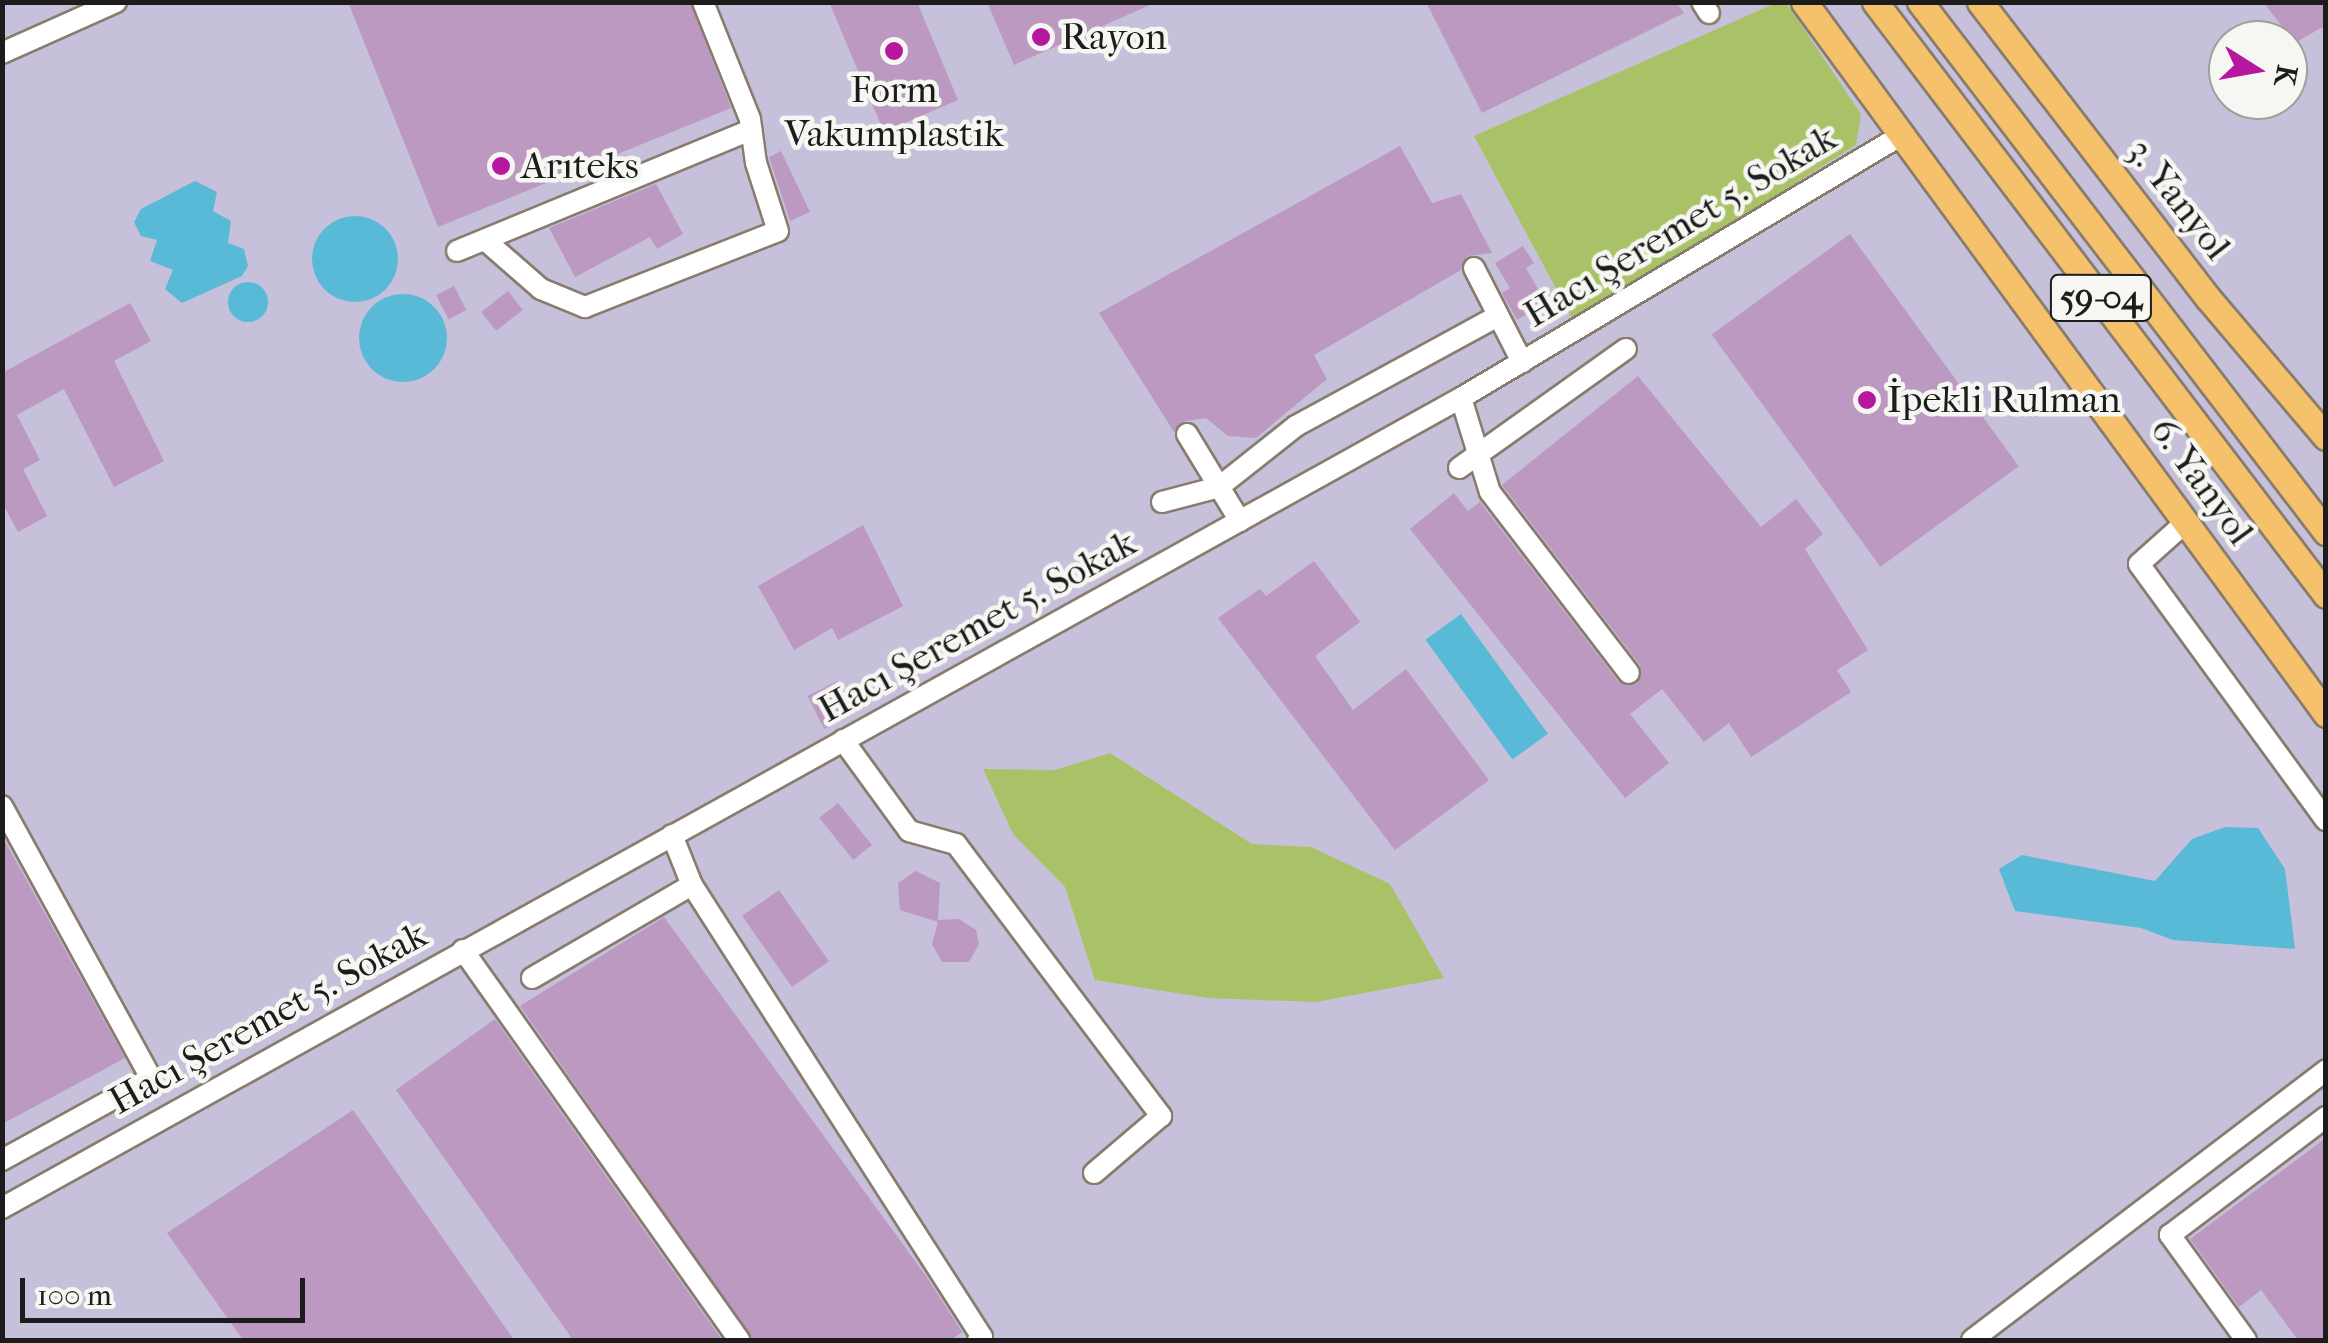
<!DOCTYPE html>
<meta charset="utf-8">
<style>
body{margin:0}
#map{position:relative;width:2328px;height:1343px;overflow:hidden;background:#f3dcbe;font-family:"IM FELL French Canon",serif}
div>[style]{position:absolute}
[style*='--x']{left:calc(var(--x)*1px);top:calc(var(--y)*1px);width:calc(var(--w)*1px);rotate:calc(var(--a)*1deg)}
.industrial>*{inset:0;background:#c6c0da}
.green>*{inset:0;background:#aac267}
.water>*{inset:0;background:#58bad6;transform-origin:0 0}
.round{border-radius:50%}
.building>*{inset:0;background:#bb99c0;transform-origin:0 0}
.roads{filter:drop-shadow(2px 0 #887c6d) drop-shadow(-2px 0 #887c6d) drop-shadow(0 2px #887c6d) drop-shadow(0 -2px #887c6d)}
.minor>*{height:20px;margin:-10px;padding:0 10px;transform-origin:10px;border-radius:10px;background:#fff}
.major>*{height:25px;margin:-12.5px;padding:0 12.5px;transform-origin:12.5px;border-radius:12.5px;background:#f5c16b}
.dots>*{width:28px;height:28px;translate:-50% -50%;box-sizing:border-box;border:5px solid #f6f6f2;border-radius:50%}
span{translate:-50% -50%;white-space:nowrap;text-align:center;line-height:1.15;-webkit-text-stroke:9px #f6f6f2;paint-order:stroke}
.shield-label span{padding:2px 8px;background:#f6f6f2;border:2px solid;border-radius:8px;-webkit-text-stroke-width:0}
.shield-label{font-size:35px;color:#1c1c1c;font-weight:700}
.poi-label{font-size:38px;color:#1c1c1c}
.left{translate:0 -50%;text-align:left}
.street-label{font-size:38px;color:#1c1c1c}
.frame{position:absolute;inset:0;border:5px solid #1c1c1c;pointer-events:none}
.north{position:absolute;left:2208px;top:20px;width:100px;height:100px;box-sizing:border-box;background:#f6f6f2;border:2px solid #9f9f9c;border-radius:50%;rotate:101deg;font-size:28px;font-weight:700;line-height:40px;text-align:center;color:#1c1c1c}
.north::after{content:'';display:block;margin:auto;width:35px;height:45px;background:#b5179e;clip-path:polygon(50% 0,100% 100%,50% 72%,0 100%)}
.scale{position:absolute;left:20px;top:1278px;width:285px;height:45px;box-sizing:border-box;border:5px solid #1c1c1c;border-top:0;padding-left:12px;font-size:30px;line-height:35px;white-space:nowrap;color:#1c1c1c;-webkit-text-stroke:8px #f6f6f2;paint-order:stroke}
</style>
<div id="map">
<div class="industrial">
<i style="clip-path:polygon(evenodd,3px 3px,2325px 3px,2325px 1340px,3px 1340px,3px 3px,2228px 40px,2288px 40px,2288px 100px,2228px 100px,2228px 40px)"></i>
</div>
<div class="green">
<i style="clip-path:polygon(1776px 3px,1787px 4px,1861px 114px,1856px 145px,1574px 322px,1474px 136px)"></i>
<i style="clip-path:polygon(1110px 753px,1252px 844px,1311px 847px,1390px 884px,1444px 978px,1316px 1002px,1207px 998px,1095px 980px,1065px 887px,1013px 834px,983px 769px,1055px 770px)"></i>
</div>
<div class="water">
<i style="clip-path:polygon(195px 181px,217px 192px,213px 211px,231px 221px,228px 243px,244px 249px,248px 266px,242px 276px,182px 303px,165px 289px,173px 270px,150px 261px,157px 240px,141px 236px,134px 222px,141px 209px)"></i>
<i class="round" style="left:312px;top:216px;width:86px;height:86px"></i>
<i class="round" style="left:228px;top:282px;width:40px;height:40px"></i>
<i class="round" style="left:359px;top:294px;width:88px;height:88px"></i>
<i style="left:1461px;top:614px;width:148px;height:44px;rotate:54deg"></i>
<i style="clip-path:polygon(2225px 827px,2258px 828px,2285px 869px,2295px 949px,2173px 940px,2141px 928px,2015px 911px,1999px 869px,2022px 855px,2155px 881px,2192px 839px)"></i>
</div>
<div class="building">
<i style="clip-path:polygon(348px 2px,690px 2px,731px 108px,438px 227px)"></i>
<i style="clip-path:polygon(829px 2px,917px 2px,958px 100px,884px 132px)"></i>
<i style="clip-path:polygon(987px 2px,1157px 2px,1014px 65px)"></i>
<i style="clip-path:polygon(1426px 2px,1676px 2px,1684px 13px,1482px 113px)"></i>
<i style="clip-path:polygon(2263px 2px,2326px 2px,2326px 25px,2295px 43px)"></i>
<i style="clip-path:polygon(1400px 146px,1432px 203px,1461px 194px,1492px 253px,1467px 256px,1461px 270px,1314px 355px,1327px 379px,1256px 438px,1228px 436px,1206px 418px,1181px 422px,1174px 432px,1099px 313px)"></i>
<i style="clip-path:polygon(781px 151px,810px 212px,790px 221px,769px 157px)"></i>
<i style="clip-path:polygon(656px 184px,683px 234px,657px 249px,650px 237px,575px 277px,549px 228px)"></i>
<i style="left:1850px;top:234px;width:287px;height:171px;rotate:54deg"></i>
<i style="clip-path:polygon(1523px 246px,1534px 263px,1526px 268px,1546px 303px,1517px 320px,1502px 293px,1510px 288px,1495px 263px)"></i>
<i style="left:454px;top:286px;width:27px;height:20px;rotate:63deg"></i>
<i style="left:508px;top:291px;width:24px;height:34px;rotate:52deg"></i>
<i style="clip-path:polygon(130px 303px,151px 341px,114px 361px,164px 461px,114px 487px,64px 389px,17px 415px,40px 460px,23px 469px,47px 516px,18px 532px,2px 502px,2px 373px)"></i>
<i style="clip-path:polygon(1638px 376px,1761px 527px,1796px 499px,1823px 534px,1805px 549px,1868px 650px,1837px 670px,1851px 692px,1751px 757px,1729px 723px,1704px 742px,1662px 689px,1630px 714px,1669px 763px,1625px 798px,1410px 529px,1454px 493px,1468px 511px,1480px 502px,1618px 681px,1637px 684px,1640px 665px,1502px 485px)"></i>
<i style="clip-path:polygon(863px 525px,903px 606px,838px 640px,832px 628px,794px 650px,758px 586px)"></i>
<i style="clip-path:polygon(1314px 561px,1360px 622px,1315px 656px,1353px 710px,1406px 669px,1489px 780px,1395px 850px,1218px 618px,1260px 589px,1266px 596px)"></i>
<i style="left:837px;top:681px;width:37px;height:33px;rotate:63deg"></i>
<i style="left:838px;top:803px;width:54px;height:24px;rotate:51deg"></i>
<i style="clip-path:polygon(2px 836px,125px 1058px,2px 1124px)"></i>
<i style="clip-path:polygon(916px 871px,940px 883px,938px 920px,959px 919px,976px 930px,979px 944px,969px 962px,942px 962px,932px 944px,938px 922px,900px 910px,898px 883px)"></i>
<i style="left:779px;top:890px;width:87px;height:45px;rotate:55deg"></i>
<i style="clip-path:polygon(664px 917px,926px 1276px,962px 1332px,951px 1340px,753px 1340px,520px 1006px)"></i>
<i style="clip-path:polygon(495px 1019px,722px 1340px,573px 1340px,396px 1090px)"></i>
<i style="clip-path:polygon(353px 1110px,514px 1340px,243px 1340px,167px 1233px)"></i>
<i style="clip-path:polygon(2326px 1138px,2326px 1340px,2298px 1340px,2261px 1290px,2239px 1307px,2190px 1239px)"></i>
</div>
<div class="roads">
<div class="minor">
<i style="--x:1702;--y:2;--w:13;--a:58"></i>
<i style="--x:2;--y:53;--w:125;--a:-24.1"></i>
<i style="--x:486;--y:241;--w:73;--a:41.1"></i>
<i style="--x:541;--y:289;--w:48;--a:22.2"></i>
<i style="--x:585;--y:307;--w:207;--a:-21.5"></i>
<i style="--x:778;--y:231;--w:71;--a:-107.9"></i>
<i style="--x:756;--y:163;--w:44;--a:-97.8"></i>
<i style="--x:750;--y:119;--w:126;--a:-111.9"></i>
<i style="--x:457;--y:251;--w:318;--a:-22.4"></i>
<i style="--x:1474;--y:268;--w:106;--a:62.9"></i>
<i style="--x:1461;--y:398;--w:98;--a:72.9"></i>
<i style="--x:1490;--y:492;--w:228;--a:52.5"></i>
<i style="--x:1187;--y:434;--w:102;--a:58.7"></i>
<i style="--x:1459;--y:468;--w:205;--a:-35.5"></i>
<i style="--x:1162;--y:502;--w:59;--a:-14.7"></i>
<i style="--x:1219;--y:487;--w:98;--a:-38.4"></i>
<i style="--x:1296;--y:426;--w:230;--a:-28.6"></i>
<i style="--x:2186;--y:522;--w:63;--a:138.2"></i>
<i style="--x:2139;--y:564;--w:317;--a:53.9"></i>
<i style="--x:843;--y:740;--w:112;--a:54"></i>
<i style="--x:909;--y:831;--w:49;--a:15.5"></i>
<i style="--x:956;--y:844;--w:341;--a:53"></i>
<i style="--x:1161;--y:1116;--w:88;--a:139.6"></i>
<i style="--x:2;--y:806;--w:310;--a:61.3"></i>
<i style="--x:151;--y:1078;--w:170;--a:151.2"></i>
<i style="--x:672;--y:835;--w:54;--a:68.2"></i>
<i style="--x:692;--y:885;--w:537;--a:57.32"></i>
<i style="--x:982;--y:1337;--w:5;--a:143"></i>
<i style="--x:463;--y:950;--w:478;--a:54.7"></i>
<i style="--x:532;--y:978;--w:185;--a:-30.2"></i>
<i style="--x:2;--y:1208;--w:1669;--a:-29.04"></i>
<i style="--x:1461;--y:398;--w:511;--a:-30.83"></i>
<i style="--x:1972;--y:1340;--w:445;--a:-37.3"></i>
<i style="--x:2246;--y:1340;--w:130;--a:-125.9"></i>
<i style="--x:2170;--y:1235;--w:196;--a:-37.1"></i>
</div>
<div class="major">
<i style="--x:1804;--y:2;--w:883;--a:53.75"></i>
<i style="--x:1875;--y:2;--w:745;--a:52.75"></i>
<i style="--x:1920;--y:2;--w:668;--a:52.55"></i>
<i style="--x:1980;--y:2;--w:374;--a:52.4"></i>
<i style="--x:2208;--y:298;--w:182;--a:49.7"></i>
</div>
</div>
<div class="dots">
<i style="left:1041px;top:37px;background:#b5179e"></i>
<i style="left:894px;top:51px;background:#b5179e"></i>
<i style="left:501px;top:166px;background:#b5179e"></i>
<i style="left:1867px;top:400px;background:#b5179e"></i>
</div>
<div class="shield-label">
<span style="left:2101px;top:298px">59-04</span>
</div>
<div class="poi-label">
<span class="left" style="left:1061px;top:37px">Rayon</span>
<span style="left:894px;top:112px">Form<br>Vakumplastik</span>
<span class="left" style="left:521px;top:166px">Arıteks</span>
<span class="left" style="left:1887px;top:400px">İpekli Rulman</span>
</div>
<div class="street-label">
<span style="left:2179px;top:199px;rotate:52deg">3. Yanyol</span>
<span style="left:1680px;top:226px;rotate:-31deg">Hacı Şeremet 5. Sokak</span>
<span style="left:2202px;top:481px;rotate:54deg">6. Yanyol</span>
<span style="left:977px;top:626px;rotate:-29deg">Hacı Şeremet 5. Sokak</span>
<span style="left:268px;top:1018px;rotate:-29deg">Hacı Şeremet 5. Sokak</span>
</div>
<div class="frame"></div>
<div class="north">K</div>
<div class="scale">100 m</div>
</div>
